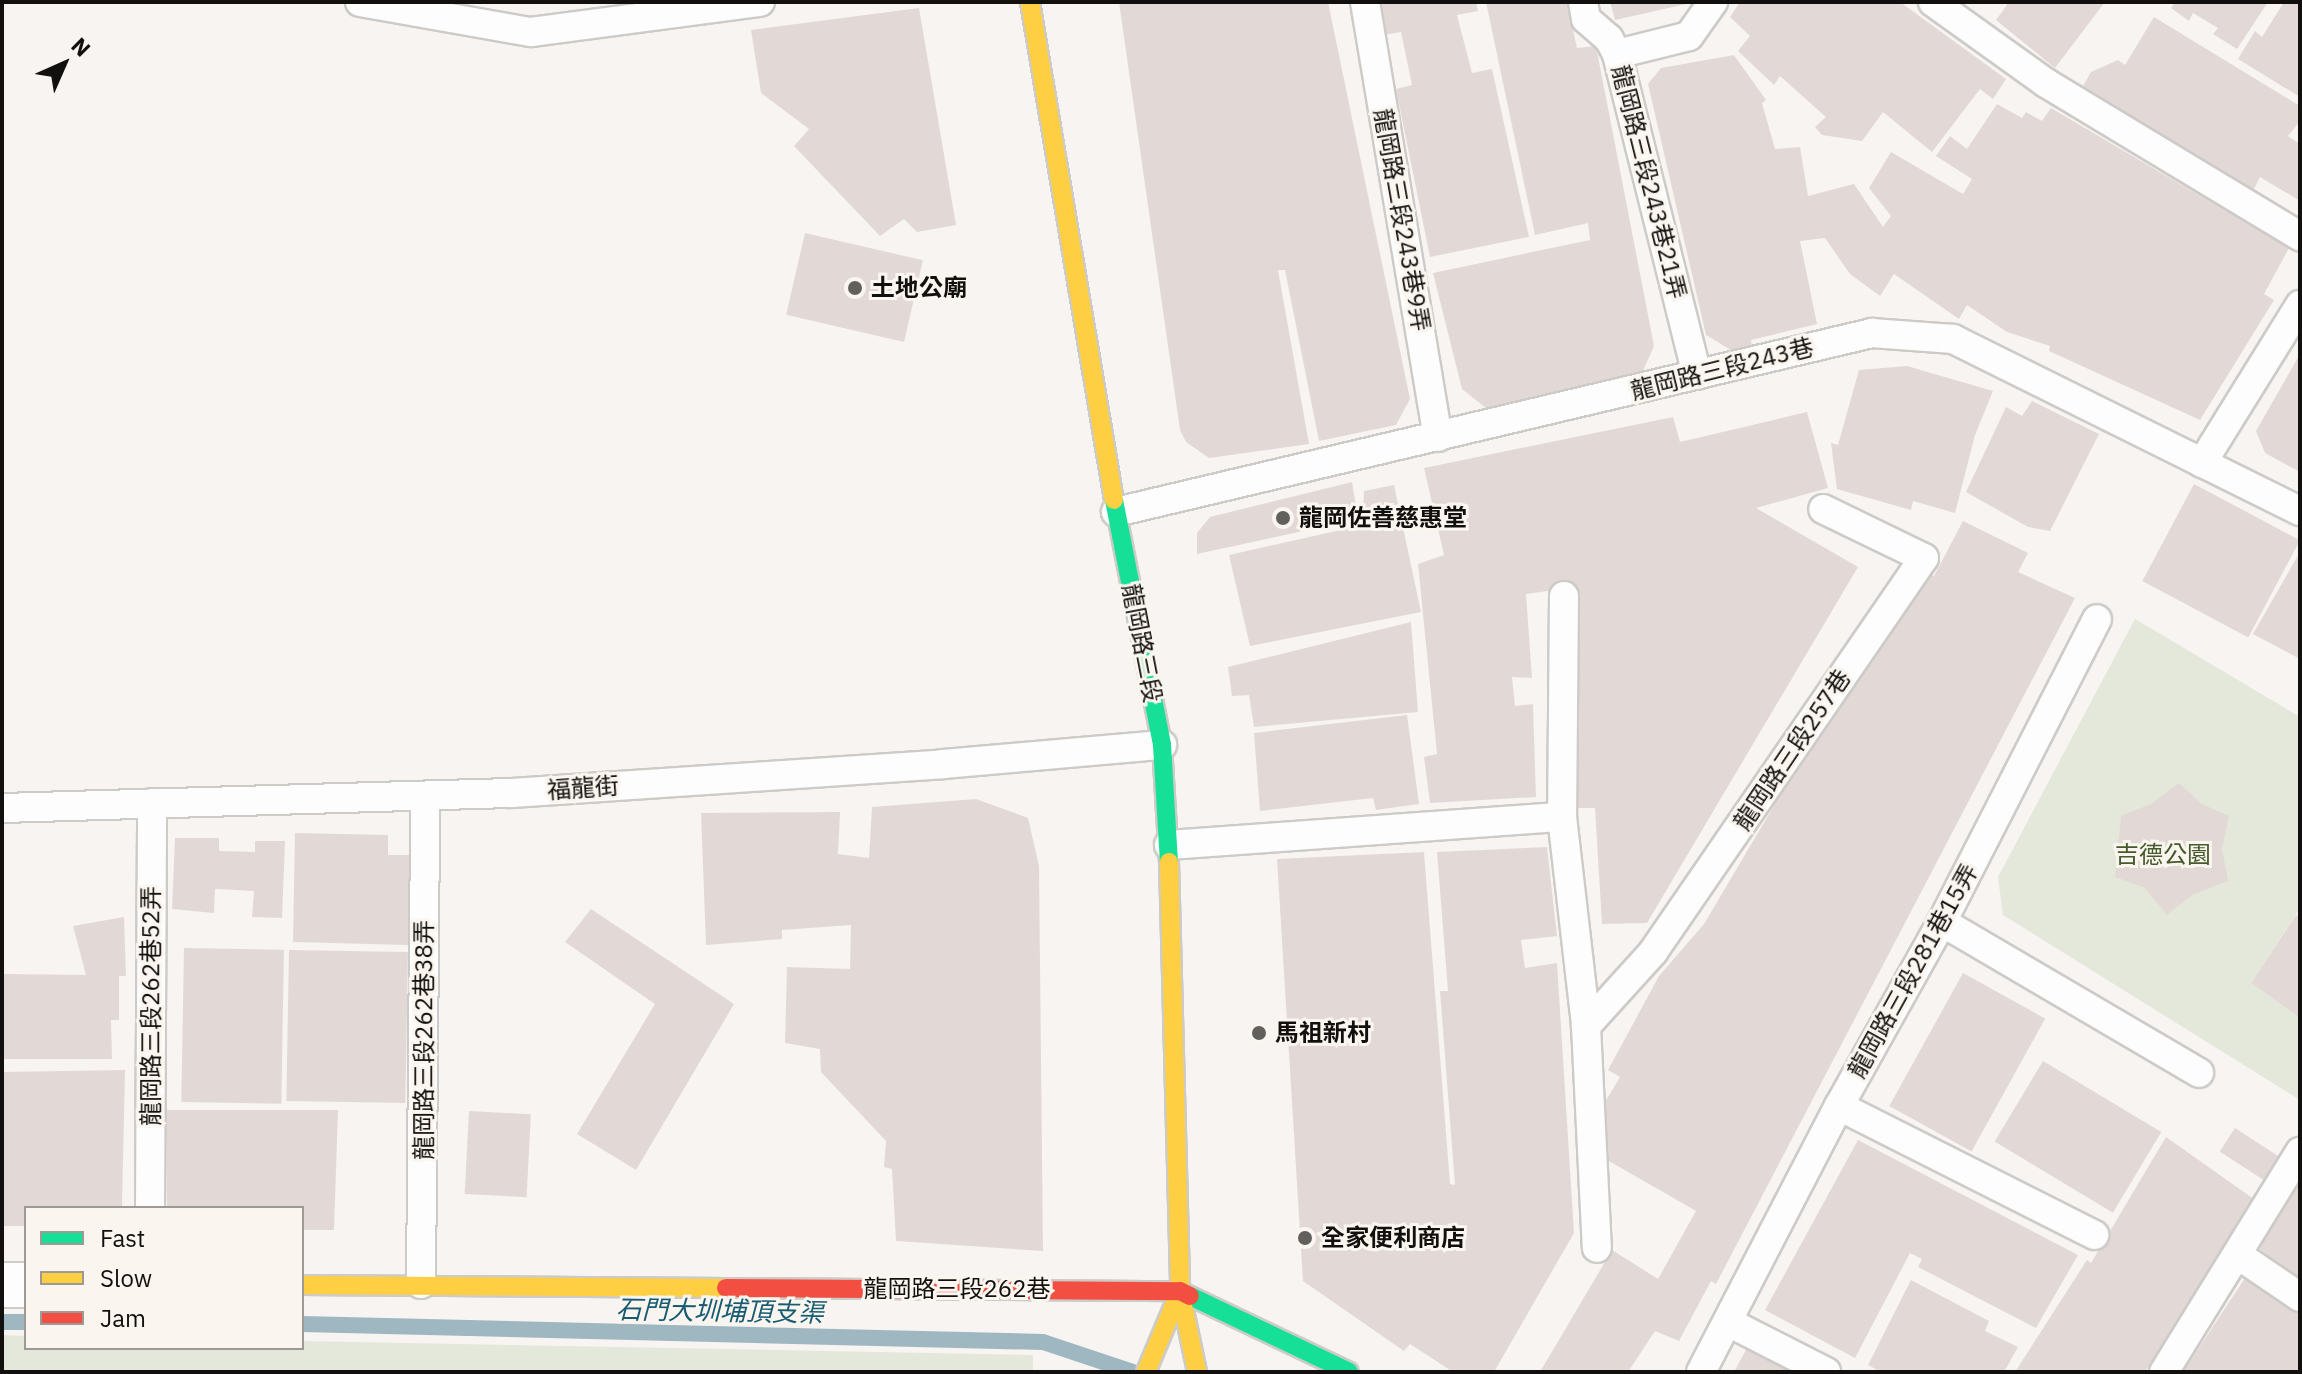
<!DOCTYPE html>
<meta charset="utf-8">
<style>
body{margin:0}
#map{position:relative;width:2302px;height:1374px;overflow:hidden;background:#f7f4f1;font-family:"IBM Plex Sans","Noto Sans TC",sans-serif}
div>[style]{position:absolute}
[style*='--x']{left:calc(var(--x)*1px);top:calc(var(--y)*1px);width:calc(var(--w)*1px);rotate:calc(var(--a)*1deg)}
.green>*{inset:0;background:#e3e8da}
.stream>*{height:16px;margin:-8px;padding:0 8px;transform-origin:8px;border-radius:8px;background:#9fb7c1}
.building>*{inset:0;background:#e2d9d7;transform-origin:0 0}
.roads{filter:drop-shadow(2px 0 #cdcbc8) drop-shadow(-2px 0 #cdcbc8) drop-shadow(0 2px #cdcbc8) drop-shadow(0 -2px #cdcbc8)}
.lane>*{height:28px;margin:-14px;padding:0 14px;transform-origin:14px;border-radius:14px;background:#fefdfd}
.street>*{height:44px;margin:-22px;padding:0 22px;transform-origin:22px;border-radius:22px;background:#fefdfd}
.fast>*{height:18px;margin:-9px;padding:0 9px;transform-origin:9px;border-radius:9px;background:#16e098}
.slow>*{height:18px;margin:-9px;padding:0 9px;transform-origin:9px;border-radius:9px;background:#ffcf43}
.jam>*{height:18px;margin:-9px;padding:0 9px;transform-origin:9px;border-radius:9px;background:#f24e42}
.dots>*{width:22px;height:22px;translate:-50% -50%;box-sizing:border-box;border:4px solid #faf5ee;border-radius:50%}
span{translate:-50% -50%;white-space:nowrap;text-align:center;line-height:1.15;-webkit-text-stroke:6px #faf5ee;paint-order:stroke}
.street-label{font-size:24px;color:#12100e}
.poi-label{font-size:24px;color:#12100e;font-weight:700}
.left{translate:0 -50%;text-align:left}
.park-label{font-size:24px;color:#455b2d}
.water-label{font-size:26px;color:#165b72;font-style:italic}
.frame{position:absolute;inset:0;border:4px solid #12100e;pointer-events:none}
.legend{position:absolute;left:24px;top:1206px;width:280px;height:144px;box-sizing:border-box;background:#faf5ee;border:2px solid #9d9994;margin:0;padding:10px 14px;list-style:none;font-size:24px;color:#12100e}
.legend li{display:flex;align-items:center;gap:16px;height:40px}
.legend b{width:40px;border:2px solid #9d9994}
.north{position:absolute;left:24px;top:24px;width:80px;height:80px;-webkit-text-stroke:6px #faf5ee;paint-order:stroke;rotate:45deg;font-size:22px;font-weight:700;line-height:32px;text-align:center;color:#12100e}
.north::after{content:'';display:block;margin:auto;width:28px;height:36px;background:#12100e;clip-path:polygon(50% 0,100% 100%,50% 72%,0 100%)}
</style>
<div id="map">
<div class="green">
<i style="clip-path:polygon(2135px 619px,2300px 717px,2300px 908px,2251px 983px,2300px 1018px,2300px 1100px,2003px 915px,1998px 877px)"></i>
<i style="clip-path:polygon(2px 1335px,26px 1336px,26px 1348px,302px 1348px,302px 1341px,1033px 1355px,1033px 1372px,2px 1372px)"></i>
</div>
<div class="stream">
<i style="--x:2;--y:1322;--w:24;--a:0"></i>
<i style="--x:302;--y:1324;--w:741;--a:1.39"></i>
<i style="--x:1043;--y:1342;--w:95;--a:18.4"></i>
</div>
<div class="building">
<i style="clip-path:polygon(1119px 2px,1328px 2px,1410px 399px,1396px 425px,1319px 441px,1285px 270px,1278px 270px,1309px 444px,1209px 458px,1186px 442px,1180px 430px)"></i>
<i style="clip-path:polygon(1376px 2px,1476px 2px,1478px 11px,1457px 15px,1472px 73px,1492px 69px,1529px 237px,1430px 257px,1396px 89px,1412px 85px,1401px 32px,1382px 35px)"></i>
<i style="clip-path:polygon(1486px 2px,1567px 2px,1577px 48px,1596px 46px,1654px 346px,1642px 373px,1486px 408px,1462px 389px,1433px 273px,1590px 240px,1588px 223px,1535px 235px)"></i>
<i style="clip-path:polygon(1610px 2px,1691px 2px,1691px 3px,1615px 20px)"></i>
<i style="clip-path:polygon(1740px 2px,1900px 2px,2006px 79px,1993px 99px,1980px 89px,1932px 152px,1883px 112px,1862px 141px,1822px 135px,1815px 127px,1826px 117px,1780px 76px,1774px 85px,1738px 51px,1750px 36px,1730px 17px)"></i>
<i style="clip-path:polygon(2004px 2px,2105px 2px,2055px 68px,1996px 20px,2007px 5px)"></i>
<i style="clip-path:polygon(2175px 2px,2268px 2px,2237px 49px,2213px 34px,2218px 28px,2193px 13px,2189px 21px,2171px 8px)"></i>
<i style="clip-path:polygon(2284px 2px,2300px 2px,2300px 97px,2238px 59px,2255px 31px,2262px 37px)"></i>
<i style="clip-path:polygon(919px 8px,956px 225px,917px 232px,904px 219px,880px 236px,794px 146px,809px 129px,761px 93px,751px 30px)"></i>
<i style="clip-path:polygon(2154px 17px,2300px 106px,2300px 121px,2288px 136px,2300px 144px,2300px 201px,2260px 177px,2253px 191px,2082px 88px,2091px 72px,2118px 60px,2125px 65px)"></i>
<i style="clip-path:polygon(1734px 55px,1766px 100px,1762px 103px,1775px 149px,1800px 147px,1808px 196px,1854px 184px,1883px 227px,1891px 216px,1869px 188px,1891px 152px,1963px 194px,1972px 179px,1936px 156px,1950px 136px,1967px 149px,1997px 104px,2022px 118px,2026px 112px,2042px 121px,2051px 108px,2289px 248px,2264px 294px,2274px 300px,2200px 420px,2049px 351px,2050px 346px,2007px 332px,1967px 305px,1959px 319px,1894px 274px,1880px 296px,1850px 274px,1825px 238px,1800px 241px,1817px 324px,1751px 340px,1752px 347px,1731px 350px,1706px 335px,1648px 84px,1661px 68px)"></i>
<i style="left:805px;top:233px;width:121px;height:84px;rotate:13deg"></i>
<i style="clip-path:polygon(2300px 354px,2300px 472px,2265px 453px,2256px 431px)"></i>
<i style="clip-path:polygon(1907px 366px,1993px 391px,1975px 435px,1955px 513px,1913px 501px,1911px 510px,1837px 489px,1831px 443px,1838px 445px,1859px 370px)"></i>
<i style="clip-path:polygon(2032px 401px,2099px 434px,2050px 531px,2028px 527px,1966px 492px,2006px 407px,2022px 416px)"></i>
<i style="clip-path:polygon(1807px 412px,1828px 488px,1756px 508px,1858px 567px,1647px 923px,1602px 924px,1595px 808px,1575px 808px,1562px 589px,1526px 594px,1532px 678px,1512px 677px,1515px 706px,1533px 704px,1536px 797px,1430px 803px,1424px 757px,1437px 754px,1418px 564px,1444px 555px,1424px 468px,1673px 417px,1680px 442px)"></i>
<i style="clip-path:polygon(1352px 482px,1358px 519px,1197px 554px,1197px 533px,1210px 517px)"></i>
<i style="left:2194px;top:484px;width:120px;height:110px;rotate:28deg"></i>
<i style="clip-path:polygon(1394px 485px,1421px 612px,1250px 646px,1229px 555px,1363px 525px,1364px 491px)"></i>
<i style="clip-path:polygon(1963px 521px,2028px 553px,2018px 572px,2075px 598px,1716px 1284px,1711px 1281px,1679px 1341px,1655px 1331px,1628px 1372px,1540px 1372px,1612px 1250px,1658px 1279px,1696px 1211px,1609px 1161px,1605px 1102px,1620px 1077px,1608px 1070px,1659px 976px,1704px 924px,1915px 567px,1934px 576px)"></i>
<i style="clip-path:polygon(2300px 552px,2300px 659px,2253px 634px)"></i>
<i style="clip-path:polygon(1411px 622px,1418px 712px,1254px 727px,1249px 695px,1232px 696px,1228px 667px)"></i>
<i style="clip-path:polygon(1407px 715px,1419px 804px,1376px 810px,1373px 798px,1260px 811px,1254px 733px)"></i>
<i style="clip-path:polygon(2179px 783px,2202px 804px,2229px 816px,2222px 849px,2228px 881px,2192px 895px,2167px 915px,2145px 888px,2115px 877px,2121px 816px,2151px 804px)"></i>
<i style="clip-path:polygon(976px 799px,1028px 818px,1039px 866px,1043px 1251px,896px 1241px,892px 1169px,884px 1167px,886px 1141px,821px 1072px,820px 1049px,785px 1043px,787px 967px,850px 969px,851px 925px,782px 930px,782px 939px,706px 945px,701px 813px,840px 812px,838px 854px,869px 858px,872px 807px)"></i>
<i style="clip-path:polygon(295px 833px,388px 835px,388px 855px,409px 855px,409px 945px,293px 942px)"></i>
<i style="clip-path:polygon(175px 838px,219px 838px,219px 851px,255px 852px,255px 841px,285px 841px,282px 918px,252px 917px,254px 891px,215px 889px,214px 913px,172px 909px)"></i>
<i style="clip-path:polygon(1547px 847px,1557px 936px,1521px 940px,1525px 968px,1557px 963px,1574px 1233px,1494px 1372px,1453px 1372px,1410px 1344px,1404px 1351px,1303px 1281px,1277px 859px,1424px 852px,1450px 1184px,1455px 1185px,1440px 991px,1448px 991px,1437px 852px)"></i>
<i style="clip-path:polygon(591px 909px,734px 1004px,636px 1170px,577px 1134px,655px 1004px,565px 942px)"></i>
<i style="clip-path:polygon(2296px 915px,2300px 918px,2300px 1018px,2251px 983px)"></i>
<i style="clip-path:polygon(124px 917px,126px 976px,119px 976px,119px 1020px,111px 1020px,112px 1059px,2px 1059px,2px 974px,86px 975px,73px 926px)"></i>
<i style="left:184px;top:948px;width:100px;height:154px;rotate:1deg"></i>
<i style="left:289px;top:950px;width:119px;height:151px;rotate:1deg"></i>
<i style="left:1963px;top:973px;width:94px;height:152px;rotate:29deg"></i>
<i style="left:2043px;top:1061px;width:138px;height:94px;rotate:31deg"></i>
<i style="clip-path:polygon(125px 1070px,122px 1206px,26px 1208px,26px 1226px,2px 1226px,2px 1072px)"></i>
<i style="clip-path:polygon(167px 1110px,338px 1110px,334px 1230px,302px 1230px,302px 1208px,167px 1208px)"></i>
<i style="left:469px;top:1111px;width:62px;height:83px;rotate:3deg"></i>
<i style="left:2235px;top:1128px;width:56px;height:28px;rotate:33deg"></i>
<i style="clip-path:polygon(2166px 1137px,2258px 1202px,2145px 1372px,2015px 1372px,2087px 1260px,2091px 1263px)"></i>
<i style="clip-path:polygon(1858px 1140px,2078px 1255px,2036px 1328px,1918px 1267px,1922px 1259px,1910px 1253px,1855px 1358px,1765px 1310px)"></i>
<i style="clip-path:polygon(2300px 1181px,2300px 1284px,2259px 1248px)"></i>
<i style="clip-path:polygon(2247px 1275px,2300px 1310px,2300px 1372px,2183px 1372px)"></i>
<i style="clip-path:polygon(1911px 1280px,1989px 1321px,1985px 1331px,2018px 1347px,2004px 1372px,1881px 1372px,1868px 1365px)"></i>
<i style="clip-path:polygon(1747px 1348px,1794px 1372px,1734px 1372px)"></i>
</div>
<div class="roads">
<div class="lane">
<i style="--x:360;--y:2;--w:174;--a:10"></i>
<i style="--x:531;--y:32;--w:231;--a:-7.5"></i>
<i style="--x:1365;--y:2;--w:441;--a:80.5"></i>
<i style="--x:1583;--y:2;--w:17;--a:80"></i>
<i style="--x:1586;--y:19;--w:30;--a:41"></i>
<i style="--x:1609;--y:39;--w:17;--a:62"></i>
<i style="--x:1933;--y:2;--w:139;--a:35.6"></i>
<i style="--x:2046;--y:83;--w:297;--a:31.1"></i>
<i style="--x:1697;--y:375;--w:331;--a:-104"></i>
<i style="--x:1617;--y:54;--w:74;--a:-14"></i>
<i style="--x:1689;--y:36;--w:42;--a:-54.8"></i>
<i style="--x:2202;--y:463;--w:186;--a:-58.2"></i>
<i style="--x:1116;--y:512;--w:777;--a:-13.32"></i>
<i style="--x:1872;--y:333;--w:81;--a:4.2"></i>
<i style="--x:1953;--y:339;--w:387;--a:26.4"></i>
<i style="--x:1564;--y:596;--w:221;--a:90.5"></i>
<i style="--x:1562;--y:817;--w:210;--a:83.4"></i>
<i style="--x:1586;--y:1026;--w:222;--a:87.2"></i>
<i style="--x:2;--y:808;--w:509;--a:-1.69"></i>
<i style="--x:511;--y:793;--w:433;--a:-3.8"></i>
<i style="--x:943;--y:764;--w:220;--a:-5"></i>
<i style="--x:1169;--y:845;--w:394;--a:-4.1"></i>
<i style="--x:1942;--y:922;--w:298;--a:30.4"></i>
<i style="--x:1586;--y:1026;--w:100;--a:-47.8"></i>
<i style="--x:1653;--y:952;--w:478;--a:-55.5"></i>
<i style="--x:1924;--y:558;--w:112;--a:-154.1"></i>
<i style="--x:1839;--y:1106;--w:286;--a:26.8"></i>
<i style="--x:150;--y:1208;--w:405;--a:-89.7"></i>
<i style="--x:2238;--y:1255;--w:75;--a:34.1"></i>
<i style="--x:421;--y:1284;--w:488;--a:-89.5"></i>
<i style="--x:1730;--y:1323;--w:108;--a:27"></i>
<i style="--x:1701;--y:1372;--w:300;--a:-62.6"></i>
<i style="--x:1839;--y:1106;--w:211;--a:-60.8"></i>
<i style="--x:1942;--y:922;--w:340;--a:-62.9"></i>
<i style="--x:2164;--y:1372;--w:259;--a:-58.3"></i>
</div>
<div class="street">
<i style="--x:2;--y:1285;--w:24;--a:0"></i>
</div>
<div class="fast">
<i style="--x:1114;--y:500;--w:250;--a:78.9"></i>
<i style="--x:1162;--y:745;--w:117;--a:86.6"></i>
<i style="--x:1190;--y:1296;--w:176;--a:25.5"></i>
</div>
<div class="slow">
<i style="--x:1030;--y:2;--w:505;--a:80.43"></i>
<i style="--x:1169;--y:862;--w:429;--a:88.5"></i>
<i style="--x:1180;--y:1291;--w:83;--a:78.1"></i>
<i style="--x:302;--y:1285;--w:424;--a:0.4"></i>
<i style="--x:1146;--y:1372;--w:88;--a:-67.2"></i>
</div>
<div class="jam">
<i style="--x:726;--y:1288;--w:454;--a:0.4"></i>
<i style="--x:1180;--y:1291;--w:11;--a:27"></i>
</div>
</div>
<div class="dots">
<i style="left:855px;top:288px;background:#62605d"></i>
<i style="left:1283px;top:518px;background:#62605d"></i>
<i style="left:1259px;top:1033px;background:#62605d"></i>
<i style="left:1305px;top:1238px;background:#62605d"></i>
</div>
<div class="street-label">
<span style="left:1649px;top:182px;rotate:76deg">龍岡路三段243巷21弄</span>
<span style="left:1402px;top:220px;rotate:80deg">龍岡路三段243巷9弄</span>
<span style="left:1722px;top:369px;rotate:-14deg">龍岡路三段243巷</span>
<span style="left:1142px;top:643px;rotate:79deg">龍岡路三段</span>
<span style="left:1792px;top:750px;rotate:-56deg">龍岡路三段257巷</span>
<span style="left:583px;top:788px;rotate:-4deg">福龍街</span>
<span style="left:1913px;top:971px;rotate:-61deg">龍岡路三段281巷15弄</span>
<span style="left:151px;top:1006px;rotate:-90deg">龍岡路三段262巷52弄</span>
<span style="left:424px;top:1040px;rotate:-90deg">龍岡路三段262巷38弄</span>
<span style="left:957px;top:1289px">龍岡路三段262巷</span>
</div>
<div class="poi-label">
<span class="left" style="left:871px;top:288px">土地公廟</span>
<span class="left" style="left:1299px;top:518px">龍岡佐善慈惠堂</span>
<span class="left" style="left:1275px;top:1033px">馬祖新村</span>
<span class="left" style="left:1321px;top:1238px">全家便利商店</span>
</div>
<div class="park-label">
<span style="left:2163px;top:855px">吉德公園</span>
</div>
<div class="water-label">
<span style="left:720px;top:1311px;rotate:1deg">石門大圳埔頂支渠</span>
</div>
<div class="frame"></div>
<ul class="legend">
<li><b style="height:10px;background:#16e098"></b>Fast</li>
<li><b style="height:10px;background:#ffcf43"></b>Slow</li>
<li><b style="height:10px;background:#f24e42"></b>Jam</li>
</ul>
<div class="north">N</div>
</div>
